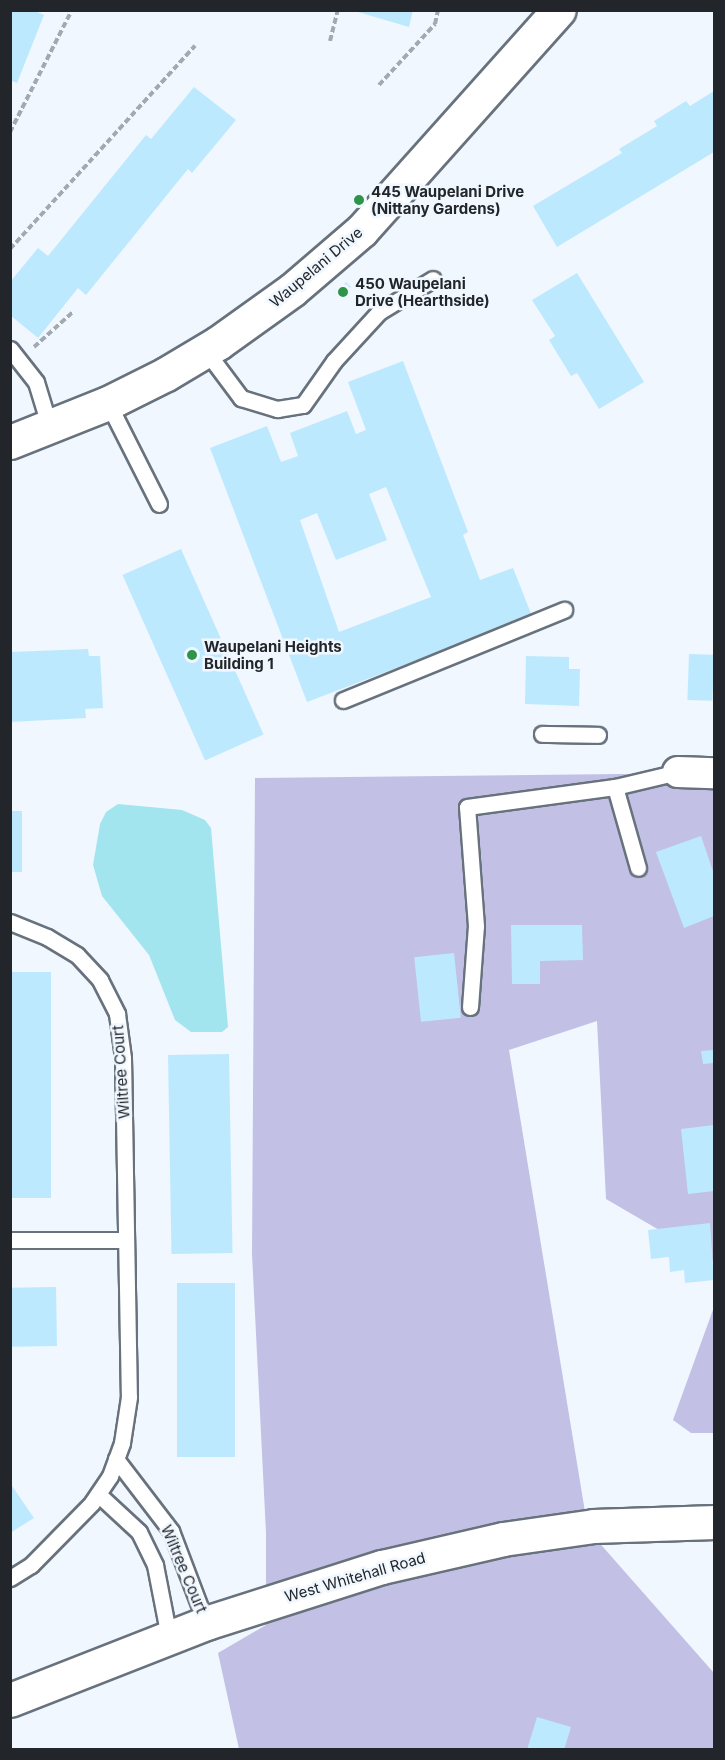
<!DOCTYPE html>
<style>
body{margin:0}
#map{position:relative;width:725px;height:1760px;overflow:hidden;background:#f0f7ff;font-family:Inter,sans-serif}
div>[style]{position:absolute}
[style*='--x']{left:calc(var(--x)*1px);top:calc(var(--y)*1px);width:calc(var(--w)*1px);rotate:calc(var(--a)*1deg)}
.green>*{inset:0;background:#c2c0e5}
.water>*{inset:0;background:#a3e5ef}
.building>*{inset:0;background:#bde9fe;transform-origin:0 0}
.path>*{height:4px;margin-top:-2px;transform-origin:0;background:repeating-linear-gradient(90deg,#a3a9b0 0 6px,transparent 0 9px)}
.roads{filter:drop-shadow(2px 0 #68727d) drop-shadow(-2px 0 #68727d) drop-shadow(0 2px #68727d) drop-shadow(0 -2px #68727d)}
.service>*{height:15px;margin:-7.5px;padding:0 7.5px;transform-origin:7.5px;border-radius:7.5px;background:#fff}
.minor>*{height:30px;margin:-15px;padding:0 15px;transform-origin:15px;border-radius:15px;background:#fff}
.tertiary>*{height:33px;margin:-16.5px;padding:0 16.5px;transform-origin:16.5px;border-radius:16.5px;background:#fff}
.secondary>*{height:33px;margin:-16.5px;padding:0 16.5px;transform-origin:16.5px;border-radius:16.5px;background:#fff}
.dots>*{width:16px;height:16px;translate:-50% -50%;box-sizing:border-box;border:3px solid #f0f7ff;border-radius:50%}
span{translate:-50% -50%;white-space:nowrap;text-align:center;line-height:1.15;-webkit-text-stroke:5px #f0f7ff;paint-order:stroke}
.poi-label{font-size:15px;color:#22262a;font-weight:700}
.left{translate:0 -50%;text-align:left}
.street-label{font-size:15px;color:#22262a}
.frame{position:absolute;inset:0;border:12px solid #22262a;pointer-events:none}
</style>
<div id="map">
<div class="green">
<i style="clip-path:polygon(714px 773px,714px 1262px,606px 1199px,597px 1021px,509px 1050px,588px 1530px,714px 1673px,714px 1749px,239px 1749px,218px 1653px,266px 1625px,266px 1533px,252px 1254px,255px 778px)"></i>
<i style="clip-path:polygon(714px 1307px,714px 1433px,691px 1433px,673px 1420px)"></i>
</div>
<div class="water">
<i style="clip-path:polygon(118px 804px,182px 810px,205px 820px,211px 828px,228px 1027px,222px 1032px,191px 1032px,175px 1020px,149px 955px,102px 896px,93px 865px,100px 824px,106px 812px)"></i>
</div>
<div class="building">
<i style="clip-path:polygon(10px 10px,33px 10px,44px 15px,17px 83px,10px 80px)"></i>
<i style="clip-path:polygon(351px 10px,413px 10px,409px 27px)"></i>
<i style="clip-path:polygon(194px 87px,236px 120px,192px 173px,188px 169px,86px 295px,78px 288px,38px 338px,10px 315px,10px 282px,38px 248px,48px 256px,146px 135px,151px 139px)"></i>
<i style="clip-path:polygon(714px 91px,714px 152px,557px 247px,533px 206px,622px 153px,619px 149px,657px 126px,654px 121px,686px 101px,690px 106px)"></i>
<i style="clip-path:polygon(577px 273px,644px 382px,599px 409px,577px 373px,571px 376px,549px 340px,555px 336px,532px 300px)"></i>
<i style="left:346px;top:282px;width:7px;height:16px;rotate:45deg"></i>
<i style="clip-path:polygon(evenodd,403px 361px,468px 532px,463px 535px,480px 580px,513px 568px,532px 616px,307px 702px,210px 448px,267px 426px,281px 462px,298px 456px,290px 433px,347px 411px,356px 434px,366px 430px,348px 382px,403px 361px,386px 487px,431px 597px,339px 632px,300px 520px,317px 513px,336px 560px,387px 540px,369px 494px,386px 487px)"></i>
<i style="left:181px;top:549px;width:203px;height:64px;rotate:66deg"></i>
<i style="clip-path:polygon(88px 649px,89px 656px,100px 656px,103px 708px,85px 709px,86px 718px,10px 722px,10px 652px)"></i>
<i style="left:689px;top:654px;width:25px;height:46px;rotate:2deg"></i>
<i style="clip-path:polygon(526px 656px,569px 657px,569px 669px,580px 669px,579px 706px,525px 704px)"></i>
<i style="left:10px;top:811px;width:12px;height:61px"></i>
<i style="clip-path:polygon(701px 836px,714px 874px,714px 916px,684px 928px,656px 852px)"></i>
<i style="clip-path:polygon(511px 925px,582px 925px,583px 960px,540px 961px,540px 984px,512px 984px)"></i>
<i style="left:454px;top:953px;width:65px;height:40px;rotate:84deg"></i>
<i style="left:10px;top:972px;width:41px;height:226px"></i>
<i style="clip-path:polygon(714px 1050px,714px 1063px,703px 1064px,701px 1051px)"></i>
<i style="left:229px;top:1054px;width:199px;height:61px;rotate:89deg"></i>
<i style="clip-path:polygon(714px 1125px,714px 1191px,688px 1194px,681px 1129px)"></i>
<i style="clip-path:polygon(710px 1223px,714px 1280px,685px 1283px,684px 1270px,670px 1272px,669px 1257px,651px 1259px,648px 1230px)"></i>
<i style="left:177px;top:1283px;width:58px;height:174px"></i>
<i style="left:56px;top:1287px;width:59px;height:46px;rotate:89deg"></i>
<i style="clip-path:polygon(10px 1483px,34px 1518px,10px 1533px)"></i>
<i style="clip-path:polygon(537px 1717px,571px 1727px,564px 1750px,527px 1750px)"></i>
</div>
<div class="path">
<i style="--x:330;--y:41;--w:32;--a:-76"></i>
<i style="--x:379;--y:85;--w:83;--a:-47.4"></i>
<i style="--x:435;--y:24;--w:14;--a:-78"></i>
<i style="--x:10;--y:132;--w:137;--a:-63.1"></i>
<i style="--x:10;--y:249;--w:275;--a:-47.7"></i>
<i style="--x:34;--y:347;--w:54;--a:-42"></i>
</div>
<div class="roads">
<div class="service">
<i style="--x:10;--y:349;--w:42;--a:51.8"></i>
<i style="--x:36;--y:382;--w:48;--a:73.1"></i>
<i style="--x:206;--y:351;--w:59;--a:53.3"></i>
<i style="--x:241;--y:398;--w:38;--a:17"></i>
<i style="--x:277;--y:409;--w:26;--a:-9"></i>
<i style="--x:303;--y:405;--w:54;--a:-54.8"></i>
<i style="--x:334;--y:361;--w:67;--a:-47.4"></i>
<i style="--x:379;--y:312;--w:63;--a:-31.4"></i>
<i style="--x:108;--y:403;--w:113;--a:63.2"></i>
<i style="--x:343;--y:700;--w:239;--a:-22.2"></i>
<i style="--x:542;--y:734;--w:56;--a:1"></i>
<i style="--x:615;--y:787;--w:84;--a:74.1"></i>
<i style="--x:10;--y:922;--w:40;--a:22"></i>
<i style="--x:47;--y:937;--w:35;--a:31"></i>
<i style="--x:77;--y:955;--w:34;--a:47"></i>
<i style="--x:100;--y:980;--w:38;--a:63"></i>
<i style="--x:117;--y:1014;--w:44;--a:82.2"></i>
<i style="--x:123;--y:1058;--w:339;--a:89"></i>
<i style="--x:129;--y:1397;--w:47;--a:98.7"></i>
<i style="--x:122;--y:1443;--w:35;--a:110"></i>
<i style="--x:110;--y:1476;--w:32;--a:124"></i>
<i style="--x:92;--y:1503;--w:87;--a:134.5"></i>
<i style="--x:31;--y:1565;--w:25;--a:148"></i>
<i style="--x:470;--y:1007;--w:81;--a:-85.8"></i>
<i style="--x:476;--y:926;--w:119;--a:-94.3"></i>
<i style="--x:467;--y:807;--w:149;--a:-7.7"></i>
<i style="--x:615;--y:787;--w:65;--a:-13.4"></i>
<i style="--x:10;--y:1240;--w:116;--a:0"></i>
<i style="--x:116;--y:1459;--w:91;--a:52.6"></i>
<i style="--x:171;--y:1531;--w:98;--a:69.2"></i>
<i style="--x:98;--y:1494;--w:56;--a:42.8"></i>
<i style="--x:139;--y:1532;--w:37;--a:64"></i>
<i style="--x:155;--y:1565;--w:73;--a:79"></i>
</div>
<div class="minor">
<i style="--x:678;--y:772;--w:36;--a:2"></i>
</div>
<div class="tertiary">
<i style="--x:10;--y:442;--w:105;--a:-21.7"></i>
<i style="--x:108;--y:403;--w:65;--a:-26.6"></i>
<i style="--x:166;--y:374;--w:61;--a:-30.8"></i>
<i style="--x:218;--y:343;--w:91;--a:-35.6"></i>
<i style="--x:292;--y:290;--w:92;--a:-40.6"></i>
<i style="--x:362;--y:230;--w:295;--a:-48.2"></i>
</div>
<div class="secondary">
<i style="--x:10;--y:1700;--w:211;--a:-21.4"></i>
<i style="--x:206;--y:1623;--w:185;--a:-17.7"></i>
<i style="--x:382;--y:1567;--w:124;--a:-13"></i>
<i style="--x:503;--y:1539;--w:92;--a:-8.1"></i>
<i style="--x:594;--y:1526;--w:120;--a:-1.9"></i>
</div>
</div>
<div class="dots">
<i style="left:359px;top:200px;background:#2e944a"></i>
<i style="left:343px;top:292px;background:#2e944a"></i>
<i style="left:192px;top:655px;background:#2e944a"></i>
</div>
<div class="poi-label">
<span class="left" style="left:371px;top:200px">445 Waupelani Drive<br>(Nittany Gardens)</span>
<span class="left" style="left:355px;top:292px">450 Waupelani<br>Drive (Hearthside)</span>
<span class="left" style="left:204px;top:655px">Waupelani Heights<br>Building 1</span>
</div>
<div class="street-label">
<span style="left:316px;top:267px;rotate:-40deg">Waupelani Drive</span>
<span style="left:121px;top:1072px;rotate:-94deg">Wiltree Court</span>
<span style="left:184px;top:1569px;rotate:67deg">Wiltree Court</span>
<span style="left:355px;top:1577px;rotate:-16deg">West Whitehall Road</span>
</div>
<div class="frame"></div>
</div>
